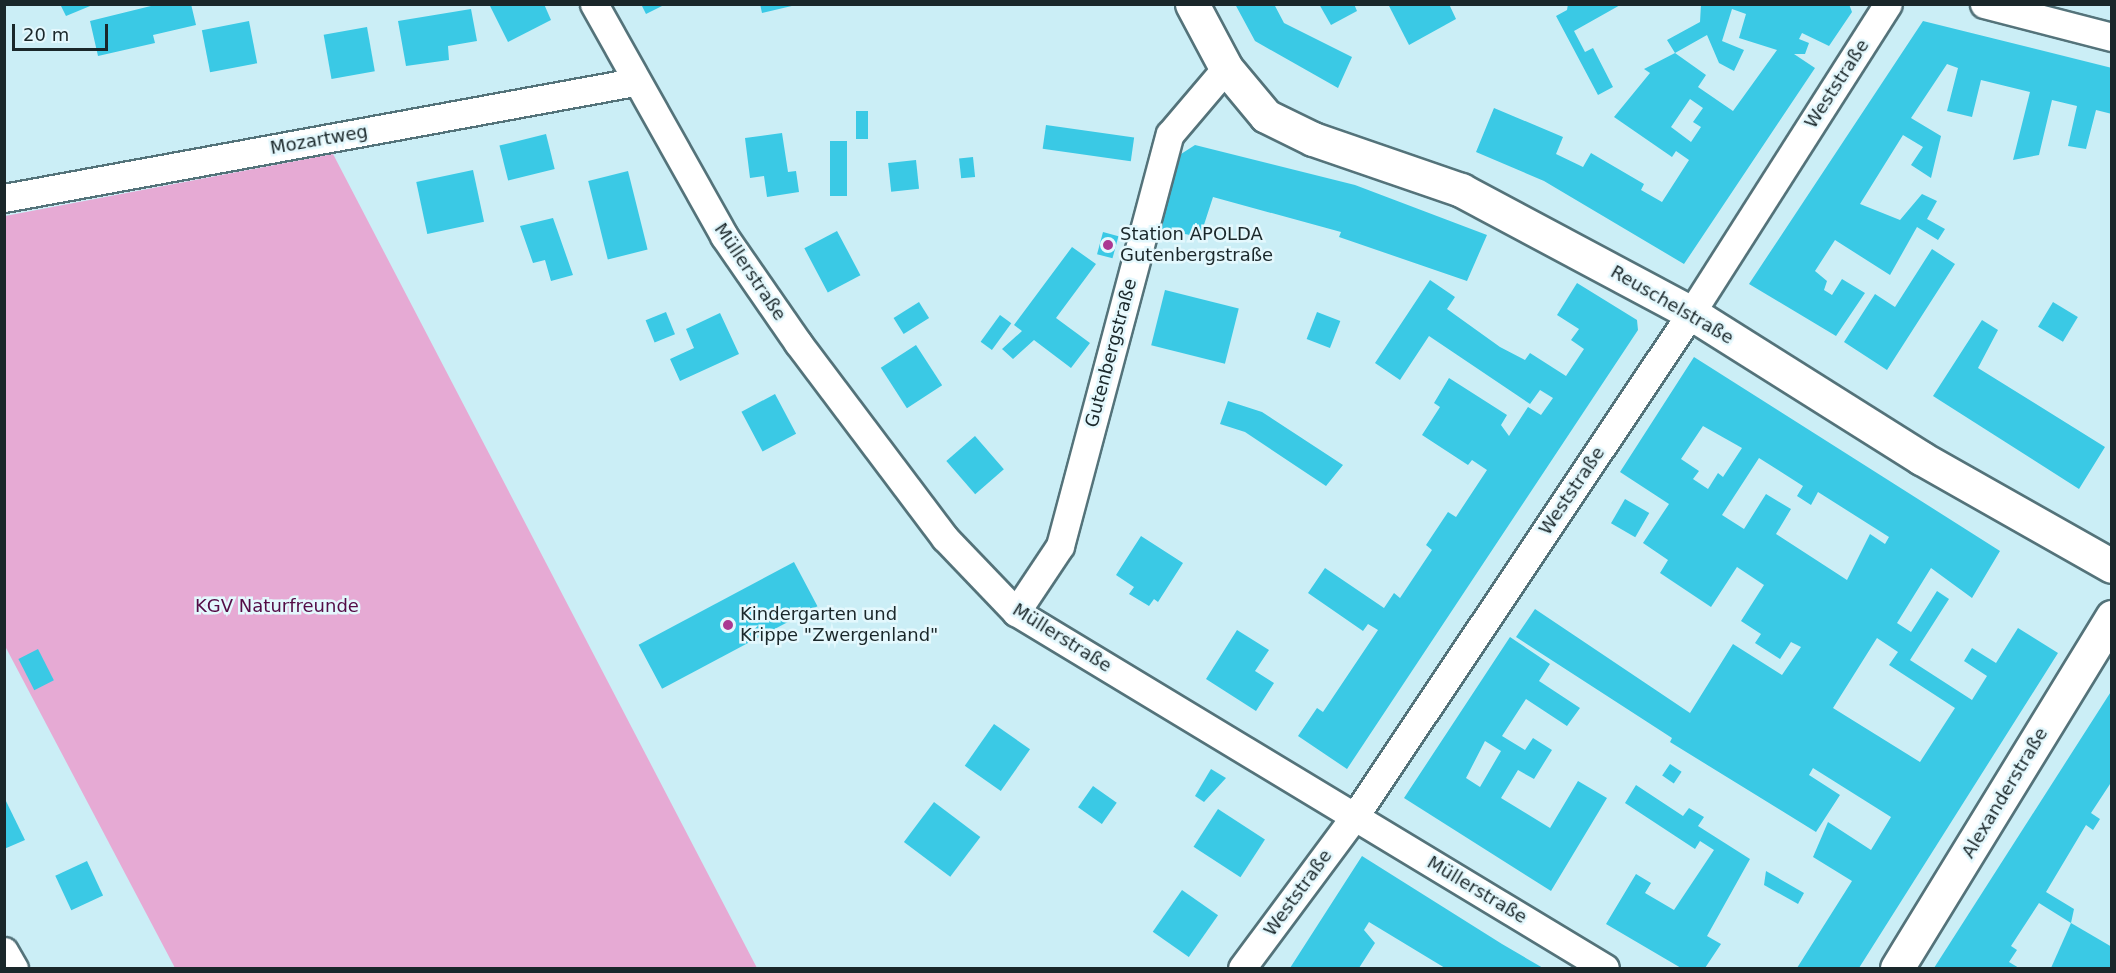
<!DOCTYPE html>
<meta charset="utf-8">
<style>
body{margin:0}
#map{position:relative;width:2116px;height:973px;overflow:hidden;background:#cbeef6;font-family:"DejaVu Sans",sans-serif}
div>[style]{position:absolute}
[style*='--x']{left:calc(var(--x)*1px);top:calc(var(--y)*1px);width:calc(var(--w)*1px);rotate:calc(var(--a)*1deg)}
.green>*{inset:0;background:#e6aad4}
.building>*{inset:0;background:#3ac9e5;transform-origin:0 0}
.roads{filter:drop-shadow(2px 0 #54737a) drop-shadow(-2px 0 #54737a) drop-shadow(0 2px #54737a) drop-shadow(0 -2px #54737a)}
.street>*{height:27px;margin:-13.5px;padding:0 13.5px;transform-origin:13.5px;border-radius:13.5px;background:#fff}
.secondary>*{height:33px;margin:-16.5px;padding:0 16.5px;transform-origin:16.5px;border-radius:16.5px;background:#fff}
.dots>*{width:16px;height:16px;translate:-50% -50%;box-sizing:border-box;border:3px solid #e4f8fd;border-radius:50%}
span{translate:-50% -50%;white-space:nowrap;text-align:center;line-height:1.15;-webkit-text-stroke:5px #e4f8fd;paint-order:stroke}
.street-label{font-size:18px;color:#1a272a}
.poi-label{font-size:18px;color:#1a272a}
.left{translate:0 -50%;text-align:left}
.park-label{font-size:18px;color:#540c46}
.frame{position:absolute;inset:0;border:6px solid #1a272a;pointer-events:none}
.scale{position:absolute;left:12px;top:24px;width:96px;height:27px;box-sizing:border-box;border:3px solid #1a272a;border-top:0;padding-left:8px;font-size:18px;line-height:21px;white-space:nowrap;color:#1a272a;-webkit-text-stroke:4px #e4f8fd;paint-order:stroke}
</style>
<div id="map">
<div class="green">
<i style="clip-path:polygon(333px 154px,757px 968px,175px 968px,5px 646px,5px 216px)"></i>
</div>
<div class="building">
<i style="clip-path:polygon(60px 4px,95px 4px,66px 16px)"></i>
<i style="clip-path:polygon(159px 4px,191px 4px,196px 25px,153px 35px,155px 43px,98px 56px,90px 21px)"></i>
<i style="clip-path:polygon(489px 4px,544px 4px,551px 20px,508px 42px)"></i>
<i style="clip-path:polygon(641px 4px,666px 4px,646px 14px)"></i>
<i style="clip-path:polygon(760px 4px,796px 4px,796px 5px,762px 13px)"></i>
<i style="clip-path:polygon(1235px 4px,1274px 4px,1284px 23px,1352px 57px,1338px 88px,1255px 41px)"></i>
<i style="clip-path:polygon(1319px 4px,1354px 4px,1357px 11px,1331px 25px)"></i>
<i style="clip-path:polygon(1388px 4px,1449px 4px,1456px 19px,1409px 45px)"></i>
<i style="clip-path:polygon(1568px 4px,1622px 4px,1574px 31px,1585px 52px,1593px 48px,1613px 87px,1598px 95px,1556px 16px,1567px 10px)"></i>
<i style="clip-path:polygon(evenodd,1701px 4px,1849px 4px,1852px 12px,1829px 46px,1802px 33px,1799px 39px,1809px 43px,1805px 54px,1794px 54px,1815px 68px,1684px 264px,1544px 181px,1476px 152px,1494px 108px,1563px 137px,1556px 154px,1583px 167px,1591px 153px,1644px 184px,1641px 190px,1662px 202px,1689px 160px,1676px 151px,1672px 157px,1614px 117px,1650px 73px,1644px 69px,1675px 53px,1706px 75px,1698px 87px,1733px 111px,1777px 50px,1739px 38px,1746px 14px,1732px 9px,1722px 41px,1744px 50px,1734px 71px,1719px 63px,1707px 35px,1675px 53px,1667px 40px,1700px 22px,1701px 4px,1690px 99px,1703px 108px,1693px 122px,1701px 127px,1691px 142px,1671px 127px,1690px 99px)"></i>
<i style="clip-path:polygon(471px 9px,477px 41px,448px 46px,449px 60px,406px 66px,398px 21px)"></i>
<i style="left:249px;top:21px;width:43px;height:48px;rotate:79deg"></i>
<i style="clip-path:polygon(1923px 21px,2112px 68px,2112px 114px,2096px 110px,2086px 149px,2068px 146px,2077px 106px,2052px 100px,2039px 155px,2013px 160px,2030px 92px,1981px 80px,1972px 117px,1947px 111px,1958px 68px,1947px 64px,1911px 118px,1941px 136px,1931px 178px,1911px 165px,1923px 147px,1903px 135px,1860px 204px,1900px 220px,1922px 194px,1937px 201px,1927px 219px,1945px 229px,1938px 240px,1917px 227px,1890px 275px,1835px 240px,1815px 271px,1827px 281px,1824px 290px,1832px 295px,1842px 279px,1865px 293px,1836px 336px,1749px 284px)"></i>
<i style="left:367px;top:27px;width:45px;height:44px;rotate:80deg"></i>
<i style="left:856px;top:111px;width:12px;height:28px"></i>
<i style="left:1046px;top:125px;width:89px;height:24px;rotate:8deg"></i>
<i style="clip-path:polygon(782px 133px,788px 172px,796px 171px,799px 192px,767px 197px,764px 176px,750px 178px,745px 138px)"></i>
<i style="left:546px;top:134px;width:36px;height:48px;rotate:76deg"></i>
<i style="left:830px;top:141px;width:17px;height:55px"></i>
<i style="clip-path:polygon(1195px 145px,1355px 185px,1487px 235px,1467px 281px,1339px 237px,1341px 232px,1213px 197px,1200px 237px,1160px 229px,1181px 154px)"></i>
<i style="left:973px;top:157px;width:20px;height:14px;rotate:84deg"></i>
<i style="left:916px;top:160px;width:29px;height:28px;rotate:84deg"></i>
<i style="left:473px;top:170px;width:53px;height:58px;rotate:78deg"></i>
<i style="left:628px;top:171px;width:81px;height:41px;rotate:76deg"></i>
<i style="clip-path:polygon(553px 218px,573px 275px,551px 281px,545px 260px,533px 263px,520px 226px)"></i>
<i style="left:837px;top:231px;width:50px;height:37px;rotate:62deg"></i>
<i style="left:1103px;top:232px;width:16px;height:23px;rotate:15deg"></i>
<i style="clip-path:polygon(1072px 247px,1096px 264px,1056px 318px,1090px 343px,1071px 368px,1034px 340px,1013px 359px,1002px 349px,1022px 331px,1014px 325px)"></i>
<i style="clip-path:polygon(1932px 249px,1955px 264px,1887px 370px,1844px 342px,1875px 294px,1895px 307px)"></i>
<i style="clip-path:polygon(1430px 280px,1455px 297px,1447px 309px,1500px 347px,1525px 360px,1530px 353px,1566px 376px,1584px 349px,1571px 340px,1579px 329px,1557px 315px,1577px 283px,1637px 320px,1638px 330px,1347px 769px,1298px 736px,1317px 708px,1323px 712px,1378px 630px,1368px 624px,1363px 631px,1308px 593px,1325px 568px,1384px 608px,1394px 593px,1400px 598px,1432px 550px,1426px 545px,1448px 512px,1456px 517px,1487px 470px,1472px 460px,1468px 465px,1422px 435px,1440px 407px,1434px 403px,1449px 378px,1507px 415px,1501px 425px,1509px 436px,1528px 407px,1541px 415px,1553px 398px,1540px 390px,1530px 404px,1429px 336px,1400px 380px,1375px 363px)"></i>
<i style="left:1165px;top:290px;width:76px;height:57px;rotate:14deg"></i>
<i style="left:919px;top:302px;width:19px;height:30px;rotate:58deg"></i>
<i style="left:2053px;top:302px;width:29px;height:29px;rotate:31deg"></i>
<i style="left:666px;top:312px;width:24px;height:22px;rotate:68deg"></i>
<i style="left:1317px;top:312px;width:25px;height:29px;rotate:21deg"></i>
<i style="clip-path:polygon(720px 313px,739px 354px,680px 381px,670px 359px,694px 348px,686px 329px)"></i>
<i style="left:1000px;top:315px;width:14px;height:33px;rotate:36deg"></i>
<i style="clip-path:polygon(1982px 320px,1998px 330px,1978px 368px,2105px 447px,2079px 489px,1933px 396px)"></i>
<i style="left:916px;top:345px;width:48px;height:42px;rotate:57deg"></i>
<i style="clip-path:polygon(evenodd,1694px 357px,2000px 551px,1972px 598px,1931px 568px,1897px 623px,1911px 632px,1937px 591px,1949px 599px,1910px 660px,1972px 700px,1987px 676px,1964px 661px,1972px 648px,1996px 663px,2018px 628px,2058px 653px,1859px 968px,1797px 968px,1852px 881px,1813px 857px,1828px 822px,1871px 850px,1891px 817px,1813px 768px,1809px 775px,1840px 795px,1816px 832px,1670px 742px,1672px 738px,1516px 637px,1535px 609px,1690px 713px,1733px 644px,1782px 675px,1801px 647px,1791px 642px,1780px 659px,1755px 643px,1761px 634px,1741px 621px,1764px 585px,1737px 567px,1711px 607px,1660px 573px,1668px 560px,1643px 543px,1669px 504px,1620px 472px,1694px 357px,1703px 426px,1742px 448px,1723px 477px,1718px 473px,1708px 489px,1693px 479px,1699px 471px,1681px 459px,1703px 426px,1694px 357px,1759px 458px,1803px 486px,1797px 496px,1811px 505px,1818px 492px,1889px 537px,1885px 544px,1870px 534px,1847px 580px,1776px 534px,1791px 509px,1766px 494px,1744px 529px,1722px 515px,1759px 458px,1694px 357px,1877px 638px,1898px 652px,1889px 665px,1955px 708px,1920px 762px,1833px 708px,1877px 638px)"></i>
<i style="left:775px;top:394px;width:45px;height:38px;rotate:62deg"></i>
<i style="clip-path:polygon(1228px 401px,1262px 412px,1343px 465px,1326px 486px,1245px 432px,1220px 424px)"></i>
<i style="left:975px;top:436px;width:44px;height:38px;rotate:49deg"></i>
<i style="left:1625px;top:499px;width:28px;height:28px;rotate:30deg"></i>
<i style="clip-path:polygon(1141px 536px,1183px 563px,1158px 602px,1154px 599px,1149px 606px,1129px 594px,1134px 587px,1116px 575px)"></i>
<i style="left:794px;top:562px;width:50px;height:176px;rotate:62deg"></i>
<i style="clip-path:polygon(1237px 630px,1269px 650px,1255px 671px,1274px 683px,1256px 711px,1206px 679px)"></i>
<i style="clip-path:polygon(evenodd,1510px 637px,1550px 664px,1539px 681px,1580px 708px,1567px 726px,1526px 699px,1502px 736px,1525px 750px,1533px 738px,1552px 750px,1534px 779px,1518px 770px,1501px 798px,1550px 828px,1578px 781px,1607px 798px,1551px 891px,1404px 798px,1510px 637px,1485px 741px,1501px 751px,1480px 787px,1466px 778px,1485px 741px)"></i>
<i style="left:38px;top:649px;width:35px;height:22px;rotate:63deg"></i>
<i style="clip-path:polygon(2112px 690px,2112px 781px,2091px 813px,2100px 819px,2093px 830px,2086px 825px,2046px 892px,2074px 909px,2071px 923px,2039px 903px,2011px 946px,2017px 950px,2009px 962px,2019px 968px,1934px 968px)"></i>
<i style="left:994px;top:724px;width:44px;height:51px;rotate:35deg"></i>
<i style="left:1670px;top:764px;width:14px;height:14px;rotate:34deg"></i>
<i style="clip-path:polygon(1211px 769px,1226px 778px,1204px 802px,1195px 796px)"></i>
<i style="clip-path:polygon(1636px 785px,1683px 816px,1689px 808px,1704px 817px,1698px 826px,1750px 859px,1707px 936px,1721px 944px,1705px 968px,1681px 968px,1606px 924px,1636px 874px,1651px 883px,1645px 893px,1674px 910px,1714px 850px,1700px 841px,1695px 849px,1625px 803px)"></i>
<i style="left:1093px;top:786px;width:29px;height:26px;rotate:35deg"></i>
<i style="clip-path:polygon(4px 797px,25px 840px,4px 849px)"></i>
<i style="left:934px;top:802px;width:58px;height:50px;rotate:37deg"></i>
<i style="left:1218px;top:809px;width:56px;height:45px;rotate:33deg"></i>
<i style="clip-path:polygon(1362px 856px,1502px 944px,1543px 968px,1445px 968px,1369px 922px,1364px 930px,1375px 943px,1359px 968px,1290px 968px)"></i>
<i style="left:87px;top:861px;width:38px;height:35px;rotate:65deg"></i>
<i style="clip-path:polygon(1766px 871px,1804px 893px,1798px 904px,1764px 885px)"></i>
<i style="left:1182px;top:890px;width:44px;height:51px;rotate:35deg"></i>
<i style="clip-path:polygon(2071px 923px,2112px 947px,2112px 968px,2051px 968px)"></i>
</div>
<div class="roads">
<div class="street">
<i style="--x:594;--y:4;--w:266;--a:60.7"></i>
<i style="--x:724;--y:236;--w:130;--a:55.3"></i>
<i style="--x:798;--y:343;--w:244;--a:53"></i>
<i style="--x:945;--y:538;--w:103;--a:46.2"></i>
<i style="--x:1016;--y:612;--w:688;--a:31.15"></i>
<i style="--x:1984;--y:4;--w:132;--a:14.5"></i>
<i style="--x:4;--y:198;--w:641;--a:-10.43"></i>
<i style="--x:1016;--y:612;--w:79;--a:-56.3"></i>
<i style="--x:1060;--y:546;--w:426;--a:-75.1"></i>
<i style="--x:1170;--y:134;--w:87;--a:-49.7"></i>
<i style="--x:4;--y:951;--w:20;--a:60"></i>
<i style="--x:1242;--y:968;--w:189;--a:-53.4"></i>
<i style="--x:1355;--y:816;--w:605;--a:-56.26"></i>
<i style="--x:1691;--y:313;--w:366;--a:-57.5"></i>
</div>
<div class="secondary">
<i style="--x:1192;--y:4;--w:72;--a:62"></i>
<i style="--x:1226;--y:68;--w:62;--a:50.2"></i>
<i style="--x:1266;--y:116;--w:52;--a:26.1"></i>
<i style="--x:1313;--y:139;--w:157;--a:19"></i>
<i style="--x:1461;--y:190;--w:261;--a:28.1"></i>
<i style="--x:1691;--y:313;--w:272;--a:32.2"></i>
<i style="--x:1921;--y:458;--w:219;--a:29.5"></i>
<i style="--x:1897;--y:968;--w:412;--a:-58.5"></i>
</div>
</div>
<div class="dots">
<i style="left:1108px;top:245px;background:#ab3892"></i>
<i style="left:728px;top:625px;background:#ab3892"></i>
</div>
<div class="street-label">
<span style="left:1837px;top:84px;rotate:-57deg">Weststraße</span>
<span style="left:319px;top:140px;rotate:-10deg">Mozartweg</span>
<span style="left:750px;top:272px;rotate:56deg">Müllerstraße</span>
<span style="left:1672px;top:305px;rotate:30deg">Reuschelstraße</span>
<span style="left:1111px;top:353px;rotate:-75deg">Gutenbergstraße</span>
<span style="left:1572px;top:491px;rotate:-56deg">Weststraße</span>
<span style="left:1062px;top:638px;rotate:32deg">Müllerstraße</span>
<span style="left:2005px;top:793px;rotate:-59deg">Alexanderstraße</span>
<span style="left:1477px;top:890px;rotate:31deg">Müllerstraße</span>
<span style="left:1298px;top:893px;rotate:-54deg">Weststraße</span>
</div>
<div class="poi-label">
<span class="left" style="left:1120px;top:245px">Station APOLDA<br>Gutenbergstraße</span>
<span class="left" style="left:740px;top:625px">Kindergarten und<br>Krippe "Zwergenland"</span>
</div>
<div class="park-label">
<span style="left:277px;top:606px">KGV Naturfreunde</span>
</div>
<div class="frame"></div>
<div class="scale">20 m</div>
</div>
